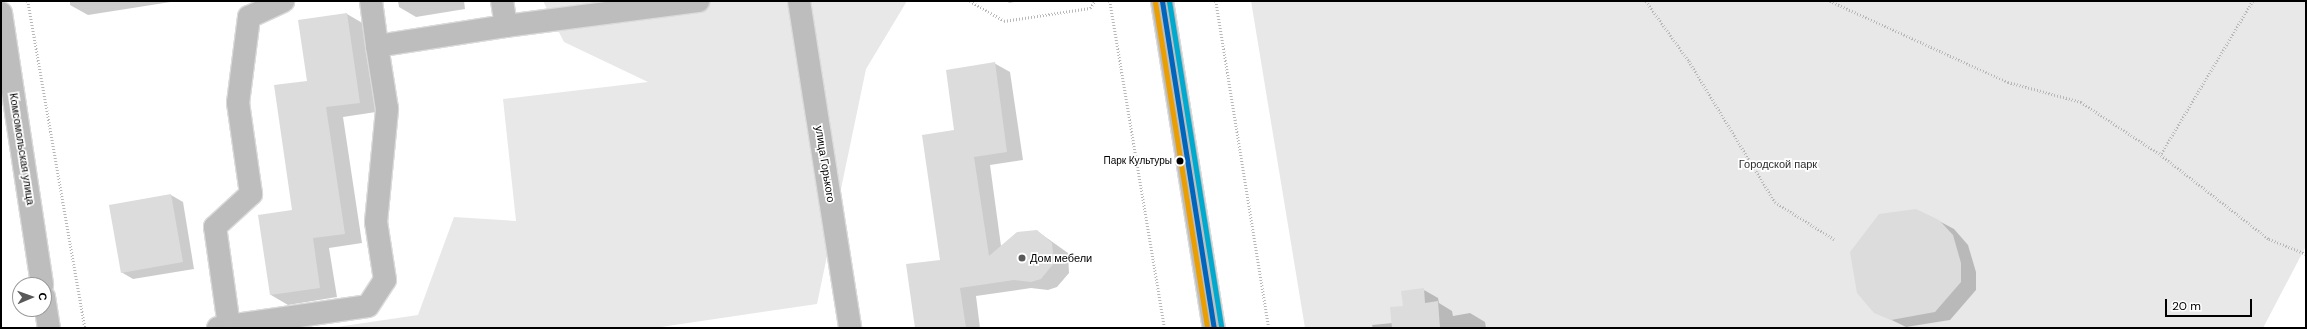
<!DOCTYPE html>
<meta charset="utf-8">
<style>
body{margin:0}
#map{position:relative;width:2307px;height:329px;overflow:hidden;background:#fff;font-family:"DM Sans",sans-serif}
div>[style]{position:absolute}
[style*='--x']{left:calc(var(--x)*1px);top:calc(var(--y)*1px);width:calc(var(--w)*1px);rotate:calc(var(--a)*1deg)}
.green>*{inset:0;background:#e8e8e8}
.shadow>*{inset:0;background:#0003}
.building>*{inset:0;background:#dcdcdc;transform-origin:0 0}
.path>*{height:2.5px;margin-top:-1.25px;transform-origin:0;background:repeating-linear-gradient(90deg,#b8b8b8 0 1px,transparent 0 3px)}
.roads{filter:drop-shadow(1px 0 #dbdbdb) drop-shadow(-1px 0 #dbdbdb) drop-shadow(0 1px #dbdbdb) drop-shadow(0 -1px #dbdbdb)}
.minor>*{height:22px;margin:-11px;padding:0 11px;transform-origin:11px;border-radius:11px;background:#bdbdbd}
.major>*{height:22px;margin:-11px;padding:0 11px;transform-origin:11px;border-radius:11px;background:#bdbdbd}
.bus-1>*{height:5px;margin:-2.5px;padding:0 2.5px;transform-origin:2.5px;border-radius:2.5px;background:#0065bd}
.bus-2>*{height:5px;margin:-2.5px;padding:0 2.5px;transform-origin:2.5px;border-radius:2.5px;background:#eb9e00}
.bus-3>*{height:5px;margin:-2.5px;padding:0 2.5px;transform-origin:2.5px;border-radius:2.5px;background:#00a9ce}
.dots>*{width:11px;height:11px;translate:-50% -50%;box-sizing:border-box;border:2px solid #fff;border-radius:50%}
span{translate:-50% -50%;white-space:nowrap;text-align:center;line-height:1.15;-webkit-text-stroke:3.5px #fff;paint-order:stroke}
.bus-label{font-size:10px;color:#000}
.right{translate:-100% -50%;text-align:right}
.street-label{font-size:11px;color:#000}
.park-label{font-size:11px;color:#2d2d2d}
.poi-label{font-size:11px;color:#000}
.left{translate:0 -50%;text-align:left}
.frame{position:absolute;inset:0;border:2px solid #000;pointer-events:none}
.north{position:absolute;left:12px;top:277px;width:40px;height:40px;box-sizing:border-box;background:#fff;border:1px solid #999;border-radius:50%;rotate:88deg;font-size:11px;font-weight:700;line-height:16px;text-align:center;color:#000}
.north::after{content:'';display:block;margin:auto;width:14px;height:18px;background:#595959;clip-path:polygon(50% 0,100% 100%,50% 72%,0 100%)}
.scale{position:absolute;left:2165px;top:299px;width:87px;height:18px;box-sizing:border-box;border:2px solid #000;border-top:0;padding-left:5px;font-size:12px;line-height:14px;white-space:nowrap;color:#000;-webkit-text-stroke:3px #fff;paint-order:stroke}
</style>
<div id="map">
<div class="green">
<i style="clip-path:polygon(543px 1px,907px 1px,866px 69px,817px 304px,654px 328px,330px 328px,418px 315px,454px 217px,516px 221px,503px 99px,648px 82px,564px 42px)"></i>
<i style="clip-path:polygon(1251px 1px,2306px 1px,2306px 246px,2263px 328px,1305px 328px)"></i>
</div>
<div class="shadow">
<i style="clip-path:polygon(70px 1px,177px 1px,88px 15px,70px 5px)"></i>
<i style="clip-path:polygon(398px 1px,464px 1px,465px 9px,416px 17px,399px 7px)"></i>
<i style="clip-path:polygon(1007px 1px,1019px 1px,1009px 3px)"></i>
<i style="clip-path:polygon(347px 14px,364px 24px,376px 112px,343px 117px,362px 243px,329px 248px,337px 297px,288px 305px,271px 295px,293px 211px,308px 81px)"></i>
<i style="clip-path:polygon(994px 63px,1010px 72px,1023px 160px,990px 165px,1001px 246px,1037px 231px,1068px 253px,1069px 273px,1057px 287px,1048px 290px,1031px 288px,976px 296px,980px 328px,916px 328px,941px 260px,956px 131px)"></i>
<i style="clip-path:polygon(171px 195px,183px 202px,194px 269px,133px 279px,121px 272px)"></i>
<i style="clip-path:polygon(1939px 221px,1954px 229px,1968px 245px,1976px 272px,1976px 290px,1950px 320px,1906px 327px,1875px 312px)"></i>
<i style="clip-path:polygon(1424px 290px,1438px 298px,1439px 303px,1452px 311px,1453px 316px,1470px 313px,1485px 322px,1486px 328px,1373px 328px,1372px 325px,1393px 323px,1404px 306px)"></i>
</div>
<div class="building">
<i style="clip-path:polygon(347px 13px,360px 103px,326px 107px,345px 234px,313px 238px,320px 288px,270px 295px,258px 215px,292px 210px,274px 85px,307px 81px,298px 20px)"></i>
<i style="clip-path:polygon(995px 62px,1007px 152px,974px 157px,989px 256px,1017px 232px,1037px 230px,1052px 243px,1054px 263px,1041px 279px,1031px 282px,1014px 280px,960px 288px,966px 328px,915px 328px,906px 264px,940px 260px,922px 135px,954px 130px,946px 70px)"></i>
<i style="left:171px;top:194px;width:69px;height:63px;rotate:80deg"></i>
<i style="clip-path:polygon(1916px 209px,1939px 220px,1953px 235px,1961px 263px,1961px 282px,1935px 312px,1891px 320px,1874px 313px,1857px 293px,1850px 252px,1879px 214px)"></i>
<i style="clip-path:polygon(1424px 288px,1425px 303px,1438px 301px,1440px 328px,1392px 328px,1390px 307px,1403px 306px,1401px 291px)"></i>
</div>
<div class="path">
<i style="--x:28;--y:1;--w:332;--a:80.1"></i>
<i style="--x:970;--y:1;--w:39;--a:30"></i>
<i style="--x:1004;--y:21;--w:87;--a:-8.6"></i>
<i style="--x:1090;--y:8;--w:9;--a:-54"></i>
<i style="--x:1110;--y:1;--w:332;--a:80.5"></i>
<i style="--x:1216;--y:1;--w:331;--a:80.8"></i>
<i style="--x:1646;--y:1;--w:74;--a:54.4"></i>
<i style="--x:1689;--y:61;--w:165;--a:58.6"></i>
<i style="--x:1775;--y:202;--w:70;--a:32.1"></i>
<i style="--x:1830;--y:1;--w:196;--a:24.5"></i>
<i style="--x:2008;--y:82;--w:76;--a:15.3"></i>
<i style="--x:2081;--y:102;--w:96;--a:33.5"></i>
<i style="--x:2253;--y:1;--w:179;--a:120.9"></i>
<i style="--x:2161;--y:155;--w:137;--a:37.9"></i>
<i style="--x:2269;--y:239;--w:40;--a:22"></i>
</div>
<div class="roads">
<div class="minor">
<i style="--x:371;--y:1;--w:45;--a:82.4"></i>
<i style="--x:799;--y:1;--w:331;--a:81.1"></i>
<i style="--x:1;--y:13;--w:275;--a:81.4"></i>
<i style="--x:506;--y:26;--w:194;--a:-7.4"></i>
<i style="--x:44;--y:297;--w:31;--a:81"></i>
<i style="--x:229;--y:326;--w:140;--a:-8.2"></i>
<i style="--x:368;--y:306;--w:31;--a:-57"></i>
<i style="--x:385;--y:280;--w:59;--a:-98.8"></i>
<i style="--x:376;--y:222;--w:114;--a:-84.4"></i>
<i style="--x:387;--y:109;--w:64;--a:-99"></i>
<i style="--x:377;--y:46;--w:131;--a:-8.8"></i>
<i style="--x:506;--y:26;--w:25;--a:-99"></i>
<i style="--x:218;--y:328;--w:11;--a:-10"></i>
<i style="--x:229;--y:326;--w:100;--a:-98"></i>
<i style="--x:215;--y:227;--w:49;--a:-42.5"></i>
<i style="--x:251;--y:194;--w:92;--a:-98.1"></i>
<i style="--x:238;--y:103;--w:87;--a:-82.7"></i>
<i style="--x:249;--y:17;--w:38;--a:-25"></i>
</div>
<div class="major">
<i style="--x:1162;--y:1;--w:331;--a:81"></i>
</div>
</div>
<div class="bus-1">
<i style="--x:1162;--y:1;--w:331;--a:81"></i>
</div>
<div class="bus-2">
<i style="--x:1155;--y:2;--w:330;--a:80.9"></i>
</div>
<div class="bus-3">
<i style="--x:1169;--y:1;--w:330;--a:80.9"></i>
</div>
<div class="dots">
<i style="left:1180px;top:161px;background:#000"></i>
<i style="left:1022px;top:258px;background:#595959"></i>
</div>
<div class="bus-label">
<span class="right" style="left:1172px;top:161px">Парк Культуры</span>
</div>
<div class="street-label">
<span style="left:22px;top:149px;rotate:81deg">Комсомольская улица</span>
<span style="left:825px;top:164px;rotate:81deg">улица Горького</span>
</div>
<div class="park-label">
<span style="left:1778px;top:164px">Городской парк</span>
</div>
<div class="poi-label">
<span class="left" style="left:1030px;top:258px">Дом мебели</span>
</div>
<div class="frame"></div>
<div class="north">С</div>
<div class="scale">20 m</div>
</div>
